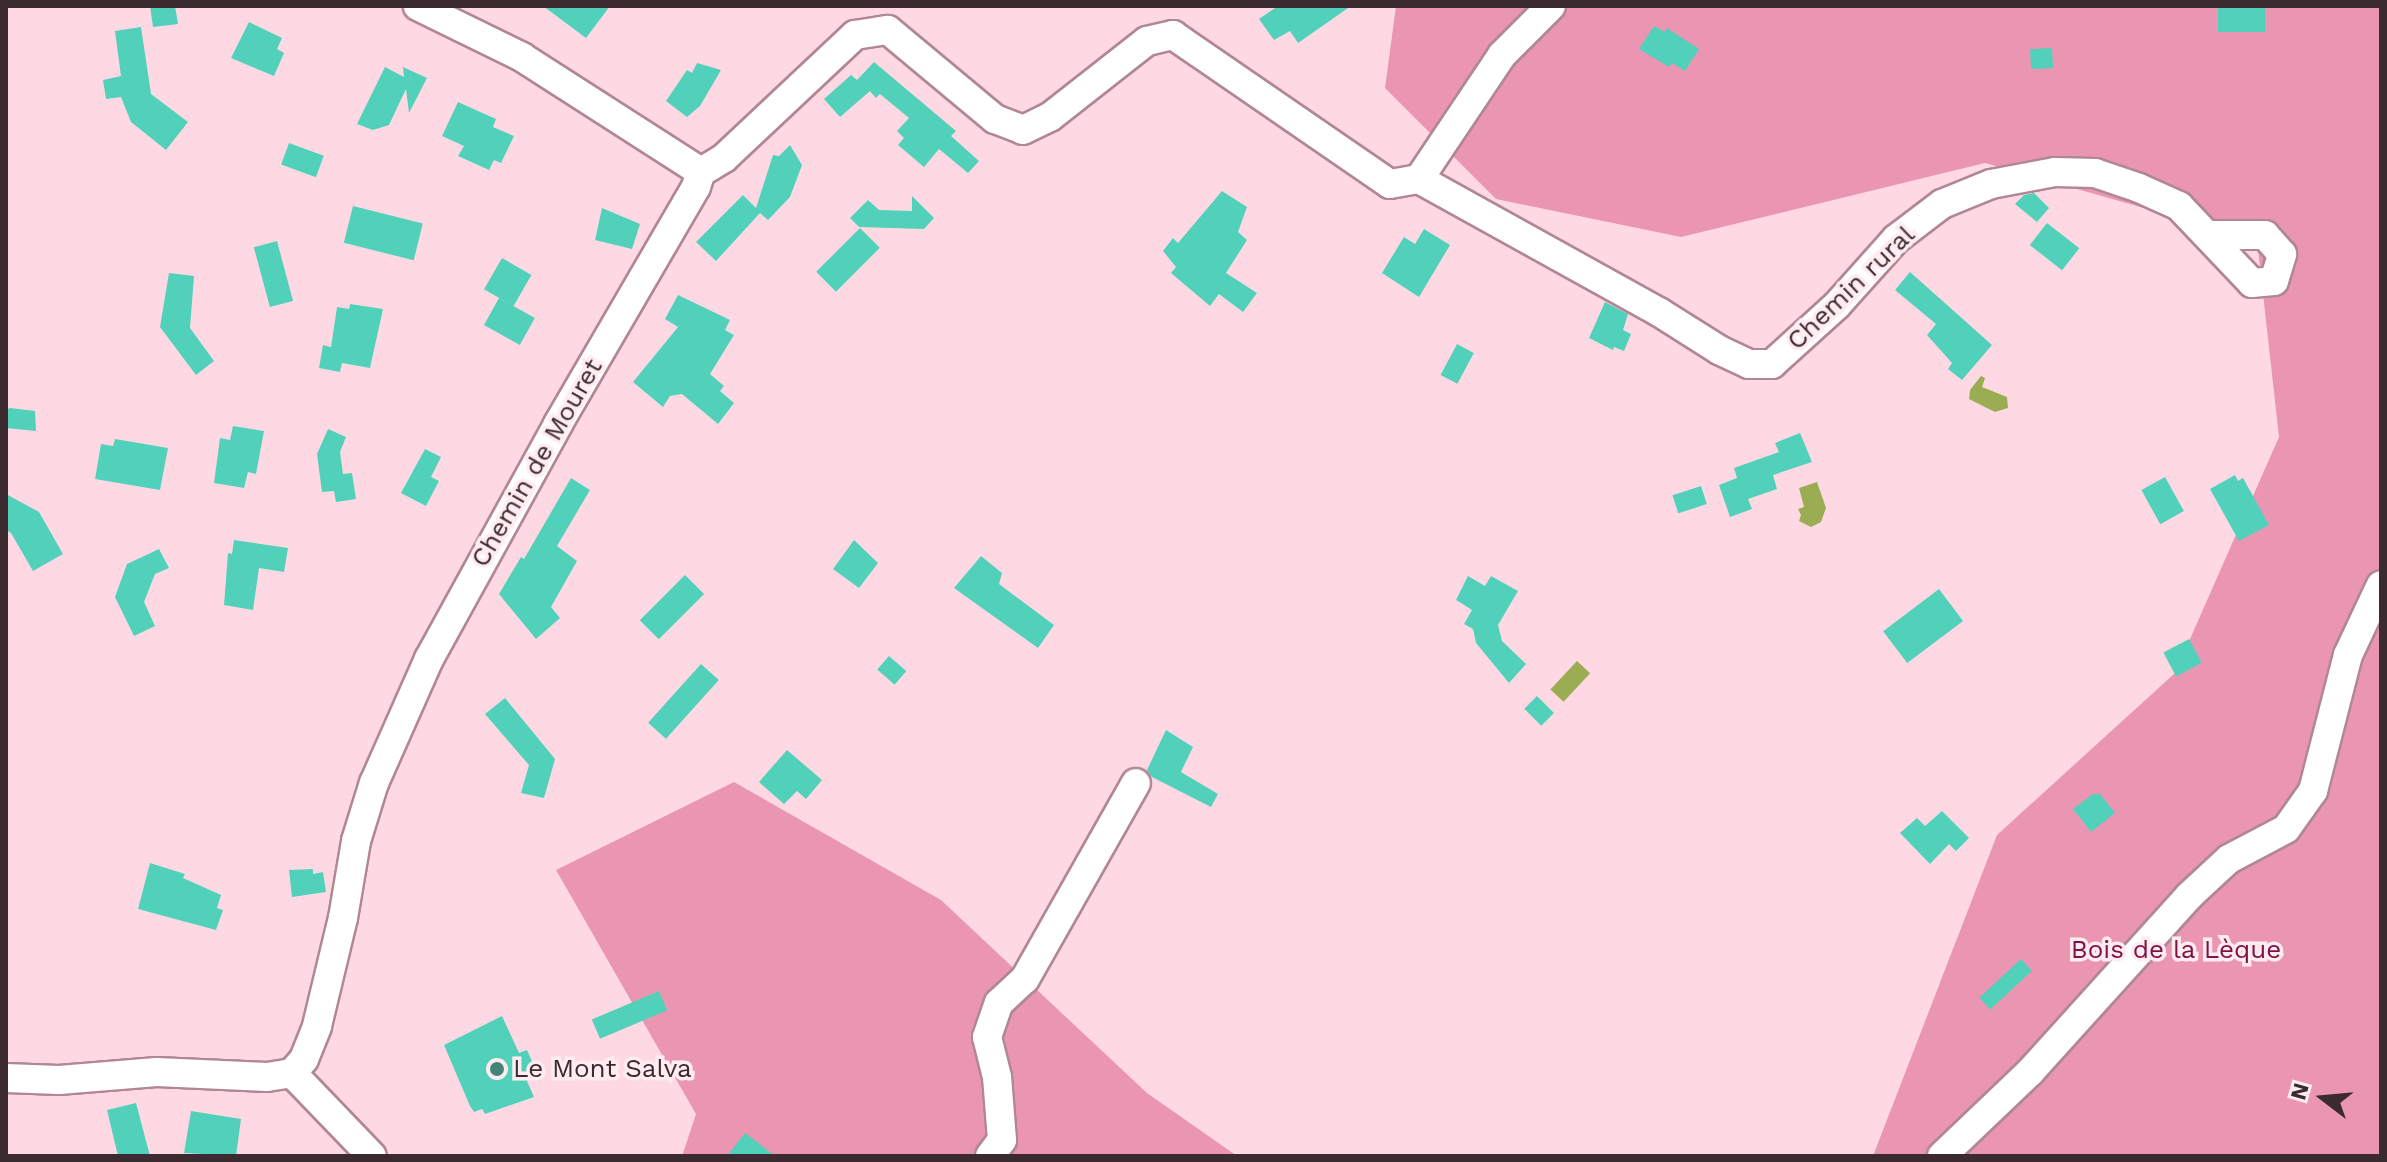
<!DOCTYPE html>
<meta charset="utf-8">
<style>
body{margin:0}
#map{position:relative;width:2387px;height:1162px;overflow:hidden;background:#fed9e4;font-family:"Work Sans",sans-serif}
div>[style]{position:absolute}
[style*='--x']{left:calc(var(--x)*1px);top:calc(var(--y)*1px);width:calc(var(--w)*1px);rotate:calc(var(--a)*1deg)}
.green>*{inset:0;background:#ea96b2}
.water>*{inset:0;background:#9bad52;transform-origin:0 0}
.building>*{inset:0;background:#51d1ba;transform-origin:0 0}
.roads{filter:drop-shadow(2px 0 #b18794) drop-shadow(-2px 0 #b18794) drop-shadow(0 2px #b18794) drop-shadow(0 -2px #b18794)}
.minor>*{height:28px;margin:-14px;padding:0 14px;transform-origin:14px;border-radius:14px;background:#fff}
.dots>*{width:22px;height:22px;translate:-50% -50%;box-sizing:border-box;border:4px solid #ffecf1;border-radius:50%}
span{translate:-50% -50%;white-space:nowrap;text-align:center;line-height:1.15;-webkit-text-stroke:7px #ffecf1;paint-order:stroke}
.street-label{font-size:26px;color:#3b2a2f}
.park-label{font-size:26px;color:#801246}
.poi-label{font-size:26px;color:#3b2a2f}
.left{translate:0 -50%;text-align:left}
.frame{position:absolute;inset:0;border:8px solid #3b2a2f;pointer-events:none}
.north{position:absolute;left:2283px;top:1058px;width:80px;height:80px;-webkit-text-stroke:6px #ffecf1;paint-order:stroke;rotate:286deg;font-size:22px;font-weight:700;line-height:32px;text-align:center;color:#3b2a2f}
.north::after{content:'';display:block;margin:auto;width:28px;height:36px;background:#3b2a2f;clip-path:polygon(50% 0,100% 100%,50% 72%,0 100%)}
</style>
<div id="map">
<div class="green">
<i style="clip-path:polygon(1396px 6px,2381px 6px,2381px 1156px,1873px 1156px,1997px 835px,2175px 673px,2279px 437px,2257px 240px,1985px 163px,1681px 237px,1496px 199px,1385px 88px)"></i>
<i style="clip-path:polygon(734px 782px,941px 900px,1147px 1093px,1237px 1156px,682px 1156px,696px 1114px,556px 870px)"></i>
</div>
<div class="water">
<i style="clip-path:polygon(1981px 376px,1985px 378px,1982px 387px,2007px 397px,2008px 408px,1995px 412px,1969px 399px,1970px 390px)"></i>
<i style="clip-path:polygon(1817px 482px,1826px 508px,1821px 522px,1811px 527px,1799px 521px,1801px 515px,1798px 509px,1804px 507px,1799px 488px)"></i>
<i style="left:1577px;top:661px;width:18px;height:39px;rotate:43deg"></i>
</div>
<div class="building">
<i style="clip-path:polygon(150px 6px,175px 6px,178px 24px,153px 27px)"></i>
<i style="clip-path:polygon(543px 6px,610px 6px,586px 38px)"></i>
<i style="clip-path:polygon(1278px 6px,1351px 6px,1298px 43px,1290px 31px,1274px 40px,1259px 19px)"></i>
<i style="left:2218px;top:6px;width:47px;height:26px"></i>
<i style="clip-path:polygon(249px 22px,282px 38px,277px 49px,284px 53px,274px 76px,231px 58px)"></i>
<i style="clip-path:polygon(1654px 26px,1665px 32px,1667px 28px,1699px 49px,1685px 71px,1672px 63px,1669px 67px,1639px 49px)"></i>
<i style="clip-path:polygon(141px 27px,151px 94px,188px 122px,166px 150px,131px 122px,121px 97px,106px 99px,103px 80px,121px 76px,115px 31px)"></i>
<i style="left:2052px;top:48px;width:20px;height:22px;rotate:87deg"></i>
<i style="clip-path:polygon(874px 62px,956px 131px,951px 136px,979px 161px,968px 173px,939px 149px,924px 167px,898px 145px,904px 138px,897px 131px,909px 118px,880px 94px,876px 98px,870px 91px,840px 117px,824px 99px,851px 75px,857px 80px)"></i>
<i style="clip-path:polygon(697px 63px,721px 70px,700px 106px,687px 117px,666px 101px,687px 70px,692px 73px)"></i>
<i style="clip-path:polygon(385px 67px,404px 77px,403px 67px,427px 78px,409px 113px,406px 89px,389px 125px,373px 130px,357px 124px)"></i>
<i style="clip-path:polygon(458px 102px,496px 119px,493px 127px,514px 136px,501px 163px,494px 160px,489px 170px,458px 156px,464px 146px,442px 136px)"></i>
<i style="left:289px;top:143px;width:37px;height:23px;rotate:20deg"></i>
<i style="clip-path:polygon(790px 145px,802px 165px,790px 197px,768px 220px,760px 213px,716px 261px,696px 242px,743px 195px,756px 208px,773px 155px,779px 156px)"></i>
<i style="clip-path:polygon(1222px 191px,1247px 207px,1238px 232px,1247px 240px,1226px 273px,1257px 293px,1243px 312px,1219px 294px,1210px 306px,1171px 273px,1176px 267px,1163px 251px,1173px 238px,1178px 243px)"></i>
<i style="clip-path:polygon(2034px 193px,2049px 208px,2037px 222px,2015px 204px,2024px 195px)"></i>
<i style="clip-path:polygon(912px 196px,934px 218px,924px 229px,859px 227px,850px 218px,868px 200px,879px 210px,912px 211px)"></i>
<i style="left:353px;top:206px;width:72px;height:38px;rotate:14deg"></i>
<i style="clip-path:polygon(602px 208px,640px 224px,632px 249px,595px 240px)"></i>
<i style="left:2047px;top:223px;width:41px;height:28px;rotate:38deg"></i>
<i style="left:860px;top:228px;width:28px;height:62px;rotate:45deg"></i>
<i style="clip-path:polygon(1424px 229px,1450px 245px,1419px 297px,1382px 273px,1404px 237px,1415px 244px)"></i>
<i style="left:277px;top:241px;width:62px;height:24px;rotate:75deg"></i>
<i style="left:502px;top:258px;width:34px;height:36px;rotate:30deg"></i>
<i style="clip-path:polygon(1910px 272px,1992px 345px,1962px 380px,1948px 369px,1952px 363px,1927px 335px,1936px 324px,1895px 290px)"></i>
<i style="clip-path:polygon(169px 273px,194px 276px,190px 328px,214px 361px,196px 375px,160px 327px)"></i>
<i style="clip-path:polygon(678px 295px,730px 320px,725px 330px,734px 335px,710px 374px,724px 386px,720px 391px,734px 403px,718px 424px,682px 394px,670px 396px,663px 407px,633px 382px,678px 327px,665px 319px)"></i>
<i style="left:499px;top:298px;width:41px;height:31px;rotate:29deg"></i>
<i style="clip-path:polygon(1605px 302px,1628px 314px,1623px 330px,1631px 334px,1624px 351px,1614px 347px,1613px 350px,1589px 338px)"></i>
<i style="clip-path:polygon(350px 304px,383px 309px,370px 368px,342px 363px,340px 372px,319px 368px,323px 345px,331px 347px,337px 307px,349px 309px)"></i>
<i style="left:1457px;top:344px;width:19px;height:35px;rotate:28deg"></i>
<i style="clip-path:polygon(10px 408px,35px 411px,36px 431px,6px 428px,6px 410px)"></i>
<i style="clip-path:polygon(233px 426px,264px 431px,256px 474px,248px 472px,244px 488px,214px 483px,220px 438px,230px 440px)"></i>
<i style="clip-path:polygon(328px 429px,346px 437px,340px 452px,343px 474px,352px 473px,356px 499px,336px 502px,334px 491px,322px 492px,317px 454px)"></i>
<i style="clip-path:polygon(1800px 433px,1812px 462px,1773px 475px,1777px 489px,1748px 499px,1752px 509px,1730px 517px,1719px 485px,1737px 478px,1734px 468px,1779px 452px,1775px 443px)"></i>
<i style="clip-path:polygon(115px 439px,168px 448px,160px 490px,95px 479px,101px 444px,113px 446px)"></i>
<i style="clip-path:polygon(425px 449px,441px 457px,431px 477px,439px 481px,426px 506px,401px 493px)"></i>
<i style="clip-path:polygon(2235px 475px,2238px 481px,2243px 478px,2269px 525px,2239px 541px,2210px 489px)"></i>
<i style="left:2165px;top:477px;width:39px;height:27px;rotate:61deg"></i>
<i style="clip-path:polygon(571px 478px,590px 490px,557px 546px,577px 561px,551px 607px,560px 618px,536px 639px,499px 594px,521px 557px,524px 559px)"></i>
<i style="left:1701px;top:486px;width:19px;height:30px;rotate:72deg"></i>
<i style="clip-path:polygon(6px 494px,39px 512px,63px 554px,33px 571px,11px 533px,6px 530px)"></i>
<i style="clip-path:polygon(234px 540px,288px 548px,284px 572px,259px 568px,253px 610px,224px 605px,228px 553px,232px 554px)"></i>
<i style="clip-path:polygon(854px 540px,878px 563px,859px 588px,833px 569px)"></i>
<i style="clip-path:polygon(159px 549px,169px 568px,155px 574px,144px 602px,155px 626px,134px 636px,115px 597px,127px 564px)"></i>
<i style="clip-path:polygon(981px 556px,1002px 573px,999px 584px,1054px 625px,1038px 648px,954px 588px)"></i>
<i style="left:685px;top:575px;width:27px;height:64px;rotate:45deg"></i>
<i style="clip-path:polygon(1468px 576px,1485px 586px,1491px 576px,1518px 591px,1498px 625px,1502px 641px,1526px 664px,1509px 683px,1476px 643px,1473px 629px,1464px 624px,1472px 610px,1456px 600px)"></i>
<i style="left:1939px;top:589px;width:40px;height:70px;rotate:53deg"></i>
<i style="left:2189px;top:639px;width:27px;height:29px;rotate:62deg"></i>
<i style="left:889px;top:656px;width:23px;height:18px;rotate:41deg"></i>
<i style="left:701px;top:664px;width:24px;height:79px;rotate:42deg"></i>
<i style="left:1537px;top:696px;width:24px;height:18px;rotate:45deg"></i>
<i style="clip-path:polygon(505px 698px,555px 759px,544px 798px,521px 793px,529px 765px,485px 714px)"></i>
<i style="clip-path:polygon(1166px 730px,1193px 747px,1181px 772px,1218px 794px,1211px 807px,1152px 777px,1147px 770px)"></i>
<i style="clip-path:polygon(787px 750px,822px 780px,806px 799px,797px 791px,784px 804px,759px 782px)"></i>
<i style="clip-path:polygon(2093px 794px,2100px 794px,2115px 813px,2091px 832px,2073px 809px)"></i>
<i style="clip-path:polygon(1942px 811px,1969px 838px,1956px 851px,1949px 844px,1930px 864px,1900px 833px,1917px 818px,1925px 826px)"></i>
<i style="clip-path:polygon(150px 863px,185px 874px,183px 878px,221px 895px,217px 908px,223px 910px,216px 930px,138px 909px)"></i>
<i style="clip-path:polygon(313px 869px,313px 874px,323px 872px,326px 892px,292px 897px,289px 870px)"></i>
<i style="left:2021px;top:959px;width:16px;height:57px;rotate:47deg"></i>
<i style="left:659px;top:991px;width:21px;height:73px;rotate:67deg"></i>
<i style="clip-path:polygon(502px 1016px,519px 1053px,527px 1050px,538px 1075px,527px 1081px,534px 1097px,485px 1114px,482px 1109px,474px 1112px,470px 1106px,444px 1045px)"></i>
<i style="clip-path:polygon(136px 1103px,150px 1156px,118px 1156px,107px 1110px)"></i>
<i style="clip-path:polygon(191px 1111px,241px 1119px,236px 1156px,184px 1153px)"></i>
<i style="clip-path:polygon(745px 1133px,775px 1156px,727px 1156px)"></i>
</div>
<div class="roads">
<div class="minor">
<i style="--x:701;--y:172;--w:27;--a:-31"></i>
<i style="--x:724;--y:158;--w:180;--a:-43.2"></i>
<i style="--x:855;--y:35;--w:33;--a:-9"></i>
<i style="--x:888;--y:30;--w:139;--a:39.8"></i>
<i style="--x:995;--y:119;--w:30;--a:21"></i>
<i style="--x:1023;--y:130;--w:30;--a:-26"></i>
<i style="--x:1050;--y:117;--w:123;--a:-38.1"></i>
<i style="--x:1147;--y:41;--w:27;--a:-13"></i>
<i style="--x:1173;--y:35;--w:263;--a:34.5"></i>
<i style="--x:1390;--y:184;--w:29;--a:-10"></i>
<i style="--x:1419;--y:179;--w:149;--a:-56.2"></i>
<i style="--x:1502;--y:55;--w:69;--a:-45"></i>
<i style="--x:1419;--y:179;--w:274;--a:29"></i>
<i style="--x:1659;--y:312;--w:71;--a:32.3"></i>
<i style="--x:1719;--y:350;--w:33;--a:25"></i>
<i style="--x:1749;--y:364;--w:23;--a:0"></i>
<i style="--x:1772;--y:364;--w:88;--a:-42.2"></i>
<i style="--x:1837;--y:305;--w:89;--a:-48.2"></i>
<i style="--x:1896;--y:239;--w:58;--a:-37.3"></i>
<i style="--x:1942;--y:204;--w:53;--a:-22.2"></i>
<i style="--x:1991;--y:184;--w:65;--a:-10.6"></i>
<i style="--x:2055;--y:172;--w:40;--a:1.4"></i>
<i style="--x:2095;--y:173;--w:46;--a:18.8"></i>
<i style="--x:2139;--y:188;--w:44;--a:24.2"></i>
<i style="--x:2179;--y:206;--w:106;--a:46.5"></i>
<i style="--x:2252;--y:283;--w:22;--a:-5"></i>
<i style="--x:2274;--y:281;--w:28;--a:-73"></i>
<i style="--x:2282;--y:254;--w:25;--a:-132"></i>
<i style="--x:2265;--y:235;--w:55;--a:180"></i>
<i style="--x:292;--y:1073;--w:18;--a:-49"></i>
<i style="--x:304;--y:1059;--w:35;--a:-68"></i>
<i style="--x:317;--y:1026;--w:111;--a:-76.5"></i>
<i style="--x:343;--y:918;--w:78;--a:-80.4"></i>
<i style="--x:356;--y:841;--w:61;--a:-72.8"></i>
<i style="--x:374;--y:783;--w:136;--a:-66.1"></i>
<i style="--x:429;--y:659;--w:268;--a:-61.2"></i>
<i style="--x:558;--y:424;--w:274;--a:-59.8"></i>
<i style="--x:696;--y:187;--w:16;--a:-72"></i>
<i style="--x:701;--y:172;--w:213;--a:-147.3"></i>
<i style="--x:522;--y:57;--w:116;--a:-153.9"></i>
<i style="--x:292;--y:1073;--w:115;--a:46.1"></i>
<i style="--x:6;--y:1078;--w:53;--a:2.2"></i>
<i style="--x:59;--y:1080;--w:98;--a:-4.7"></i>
<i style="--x:157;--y:1072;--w:110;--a:2.6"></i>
<i style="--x:267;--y:1077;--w:25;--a:-9"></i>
<i style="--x:990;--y:1156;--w:20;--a:-53"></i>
<i style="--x:1002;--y:1140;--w:63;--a:-94.5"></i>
<i style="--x:997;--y:1077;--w:41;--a:-104"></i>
<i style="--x:987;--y:1037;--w:36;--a:-71"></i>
<i style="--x:999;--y:1003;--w:35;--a:-43"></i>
<i style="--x:1025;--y:979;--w:225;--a:-60.5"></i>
<i style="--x:1942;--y:1156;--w:122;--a:-43.7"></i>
<i style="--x:2030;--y:1072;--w:237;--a:-47.9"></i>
<i style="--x:2189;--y:896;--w:54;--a:-42.8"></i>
<i style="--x:2229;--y:859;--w:64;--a:-27.8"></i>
<i style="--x:2286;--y:829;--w:47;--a:-54.6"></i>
<i style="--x:2313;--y:791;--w:140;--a:-75.6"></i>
<i style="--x:2348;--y:655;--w:77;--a:-64.8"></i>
</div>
</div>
<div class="dots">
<i style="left:497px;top:1069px;background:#428578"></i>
</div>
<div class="street-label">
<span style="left:1851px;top:288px;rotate:-44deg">Chemin rural</span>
<span style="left:537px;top:463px;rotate:-60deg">Chemin de Mouret</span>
</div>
<div class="park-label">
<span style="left:2176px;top:950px">Bois de la Lèque</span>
</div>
<div class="poi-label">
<span class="left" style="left:513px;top:1069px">Le Mont Salva</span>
</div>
<div class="frame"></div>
<div class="north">N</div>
</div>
